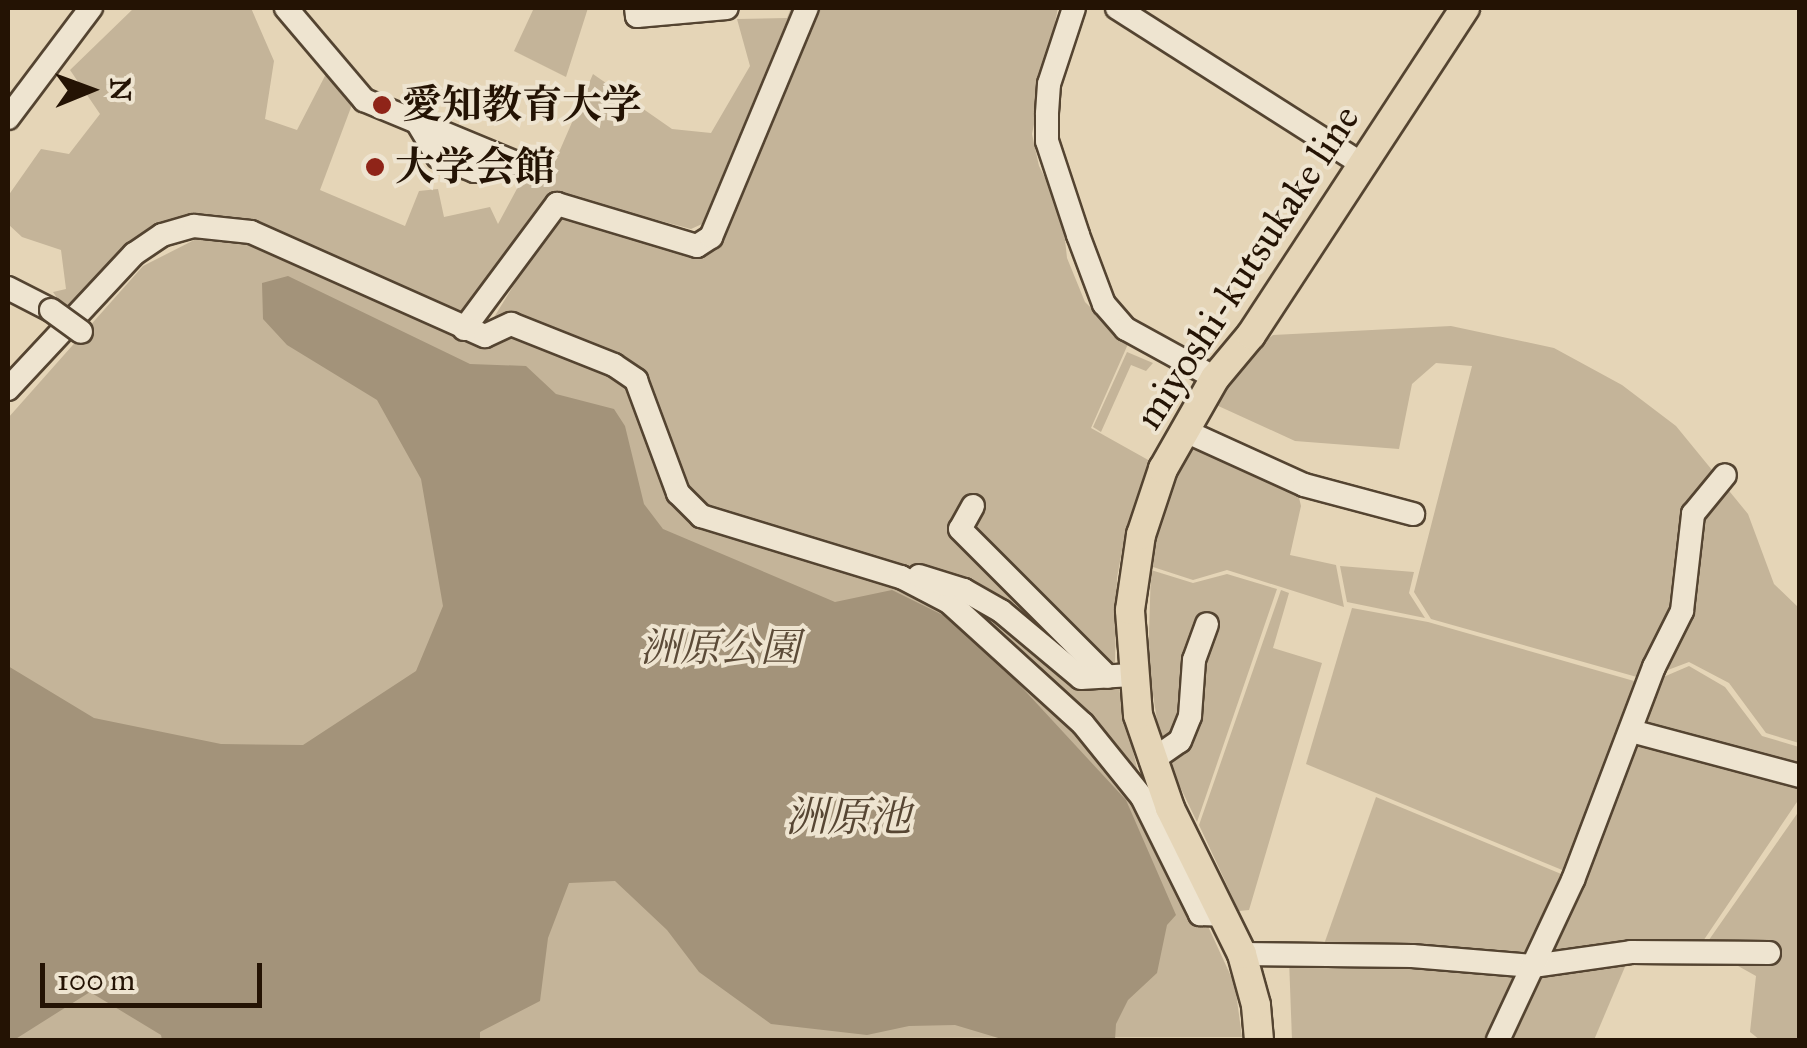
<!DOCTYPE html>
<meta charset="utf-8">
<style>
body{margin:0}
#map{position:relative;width:1807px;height:1048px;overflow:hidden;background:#e5d5b7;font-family:"IM FELL Great Primer","Noto Serif JP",serif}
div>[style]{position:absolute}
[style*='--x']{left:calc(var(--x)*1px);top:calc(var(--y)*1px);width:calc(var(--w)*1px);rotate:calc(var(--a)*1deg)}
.green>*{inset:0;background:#c4b499}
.water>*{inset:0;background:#a3937a}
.roads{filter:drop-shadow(2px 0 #544431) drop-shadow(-2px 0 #544431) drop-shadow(0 2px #544431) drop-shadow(0 -2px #544431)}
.minor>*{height:22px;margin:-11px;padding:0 11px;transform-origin:11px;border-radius:11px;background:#eee4d0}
.major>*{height:28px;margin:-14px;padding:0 14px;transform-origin:14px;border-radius:14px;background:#e5d5b7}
.bridges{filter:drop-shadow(2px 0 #544431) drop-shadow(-2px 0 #544431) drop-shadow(0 2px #544431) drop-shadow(0 -2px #544431)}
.minor-bridge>*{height:22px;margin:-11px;padding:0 11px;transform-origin:11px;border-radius:11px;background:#eee4d0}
.dots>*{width:28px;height:28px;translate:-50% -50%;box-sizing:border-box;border:5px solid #eee4d0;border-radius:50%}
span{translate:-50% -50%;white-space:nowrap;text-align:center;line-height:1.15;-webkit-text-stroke:8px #eee4d0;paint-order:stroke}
.poi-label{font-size:40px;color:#241304;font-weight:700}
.left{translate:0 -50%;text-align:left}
.street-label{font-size:40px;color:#241304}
.park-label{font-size:40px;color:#5c4b38;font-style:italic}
.water-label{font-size:42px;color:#574633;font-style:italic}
.frame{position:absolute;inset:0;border:10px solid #241304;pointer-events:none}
.north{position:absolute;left:40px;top:40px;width:100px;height:100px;-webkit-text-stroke:8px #eee4d0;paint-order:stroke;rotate:89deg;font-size:28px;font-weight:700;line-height:40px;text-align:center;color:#241304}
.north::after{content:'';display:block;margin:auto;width:35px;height:45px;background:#241304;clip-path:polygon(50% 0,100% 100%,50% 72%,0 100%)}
.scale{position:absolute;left:40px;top:963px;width:222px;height:45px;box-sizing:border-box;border:5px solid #241304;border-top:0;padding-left:12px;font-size:30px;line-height:35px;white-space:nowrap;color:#241304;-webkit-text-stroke:8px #eee4d0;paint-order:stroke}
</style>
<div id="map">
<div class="green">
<i style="clip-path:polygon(134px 8px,251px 8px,274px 61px,265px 119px,297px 130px,327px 72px,353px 102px,320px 190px,405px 226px,419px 191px,438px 189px,444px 217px,490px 207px,498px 224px,519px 185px,505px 174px,553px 166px,593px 74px,672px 129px,711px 133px,750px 66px,737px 19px,787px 18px,791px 8px,1058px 8px,1032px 134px,1039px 166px,1062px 211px,1067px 258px,1085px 302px,1128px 344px,1091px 428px,1150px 461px,1125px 534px,1117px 578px,1115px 662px,1122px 706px,1139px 776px,1235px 985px,1242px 1037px,8px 1040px,8px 418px,143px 266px,206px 234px,252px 240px,485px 332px,558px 213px,711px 248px,781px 35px,702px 224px,691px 229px,552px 192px,461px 317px,250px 220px,195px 214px,155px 225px,125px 246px,65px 310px,53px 292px,66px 289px,61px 250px,22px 237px,8px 224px,8px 196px,41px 149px,69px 154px,100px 114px,70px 70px)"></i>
<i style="clip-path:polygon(529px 8px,588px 8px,566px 77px,514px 51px,533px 10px)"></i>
<i style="clip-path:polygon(1451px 326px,1554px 348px,1622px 385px,1676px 426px,1748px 514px,1774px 584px,1799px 608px,1799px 743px,1766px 733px,1729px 683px,1689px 662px,1644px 679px,1431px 619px,1414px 592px,1472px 366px,1436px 363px,1412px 384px,1399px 449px,1295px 441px,1214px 404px,1249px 354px,1273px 335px)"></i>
<i style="clip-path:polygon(1127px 352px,1153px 363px,1146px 371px,1131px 365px,1101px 432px,1093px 427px)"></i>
<i style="clip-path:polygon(1193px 440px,1297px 489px,1301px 506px,1290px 555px,1336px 565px,1344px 607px,1227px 570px,1193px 580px,1150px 566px,1159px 522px)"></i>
<i style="clip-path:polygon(1340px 566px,1414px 572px,1409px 593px,1425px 618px,1347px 602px)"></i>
<i style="clip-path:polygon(1151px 570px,1193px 583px,1227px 574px,1277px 589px,1197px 822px,1171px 768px,1157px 720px,1148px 663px)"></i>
<i style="clip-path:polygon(1281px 590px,1289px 593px,1273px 648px,1322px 663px,1249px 910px,1239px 911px,1199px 825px)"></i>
<i style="clip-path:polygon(1352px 608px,1428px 622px,1641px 683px,1567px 872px,1306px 764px)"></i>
<i style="clip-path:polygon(1689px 666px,1725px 687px,1762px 736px,1799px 747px,1799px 767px,1638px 727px,1654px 681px)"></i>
<i style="clip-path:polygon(1633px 737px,1719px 767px,1799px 781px,1799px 799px,1695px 953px,1539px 962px)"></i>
<i style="clip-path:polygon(1376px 797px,1566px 876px,1529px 962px,1322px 950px)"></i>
<i style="clip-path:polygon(1799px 811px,1799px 1040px,1760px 1040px,1750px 1032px,1756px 976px,1704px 947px)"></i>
<i style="clip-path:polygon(1289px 959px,1521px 972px,1490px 1040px,1292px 1040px)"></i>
<i style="clip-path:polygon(1627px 962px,1594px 1040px,1506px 1040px,1537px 974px)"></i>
</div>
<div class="water">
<i style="clip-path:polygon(288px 276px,470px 364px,526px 366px,556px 394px,614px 409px,625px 426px,644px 504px,663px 529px,835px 602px,892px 590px,965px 626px,1126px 800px,1176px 915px,1167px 925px,1157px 973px,1128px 1000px,1116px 1024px,1115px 1040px,1005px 1040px,955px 1025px,909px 1026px,867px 1035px,771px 1024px,699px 972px,667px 930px,615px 881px,569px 883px,548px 938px,540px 1001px,480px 1032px,480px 1040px,162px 1040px,161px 1035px,90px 992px,14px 1040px,8px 1037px,8px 666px,94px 718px,221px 744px,303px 745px,416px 671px,443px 606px,421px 479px,377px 400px,287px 345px,263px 319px,262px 283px)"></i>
</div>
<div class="roads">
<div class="minor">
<i style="--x:286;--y:8;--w:121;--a:49.7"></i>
<i style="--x:364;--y:100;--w:165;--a:22.5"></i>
<i style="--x:516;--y:163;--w:42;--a:169"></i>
<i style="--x:475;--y:171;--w:40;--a:-159"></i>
<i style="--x:438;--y:157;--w:41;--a:-121"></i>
<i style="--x:636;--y:8;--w:8;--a:83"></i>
<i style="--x:637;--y:16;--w:90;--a:-5.1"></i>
<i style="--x:1074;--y:8;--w:80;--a:108.2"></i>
<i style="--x:1049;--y:84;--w:30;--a:94"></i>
<i style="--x:1047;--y:114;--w:27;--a:90"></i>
<i style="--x:1047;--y:141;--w:99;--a:71.7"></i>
<i style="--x:1078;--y:235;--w:74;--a:69.4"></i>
<i style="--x:1104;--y:304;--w:33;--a:49"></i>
<i style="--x:1126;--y:329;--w:102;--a:28.8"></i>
<i style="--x:1117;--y:8;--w:292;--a:32.5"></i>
<i style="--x:8;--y:118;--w:138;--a:-53"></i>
<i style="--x:8;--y:288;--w:48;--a:27.1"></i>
<i style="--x:464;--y:329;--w:156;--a:-53.4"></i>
<i style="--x:557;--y:204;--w:146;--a:16.7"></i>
<i style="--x:697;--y:246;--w:17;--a:-33"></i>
<i style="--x:711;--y:237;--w:248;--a:-67.3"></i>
<i style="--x:8;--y:389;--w:185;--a:-47"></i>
<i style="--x:134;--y:254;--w:34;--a:-34"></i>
<i style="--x:162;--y:235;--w:33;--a:-16"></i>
<i style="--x:194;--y:226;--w:57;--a:6"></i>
<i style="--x:251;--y:232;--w:256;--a:24"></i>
<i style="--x:485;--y:336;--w:29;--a:-25"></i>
<i style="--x:511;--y:324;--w:111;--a:21.7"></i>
<i style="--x:614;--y:365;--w:27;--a:34"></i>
<i style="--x:636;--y:380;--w:121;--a:69.6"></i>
<i style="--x:678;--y:493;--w:33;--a:45"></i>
<i style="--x:701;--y:516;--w:209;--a:17"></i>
<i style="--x:901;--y:577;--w:54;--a:27.5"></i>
<i style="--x:949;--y:602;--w:181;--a:42.3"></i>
<i style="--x:1083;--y:724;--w:94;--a:51.1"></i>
<i style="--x:1142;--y:797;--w:131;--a:63.6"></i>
<i style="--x:1200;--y:914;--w:24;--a:2"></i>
<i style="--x:1183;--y:430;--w:133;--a:24.4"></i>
<i style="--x:1304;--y:485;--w:113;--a:14.9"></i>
<i style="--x:973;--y:506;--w:26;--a:119"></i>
<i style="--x:960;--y:529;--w:209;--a:45"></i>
<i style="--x:919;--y:576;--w:47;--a:17.3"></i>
<i style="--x:964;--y:590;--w:43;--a:29.6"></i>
<i style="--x:1001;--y:611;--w:104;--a:39.9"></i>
<i style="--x:1081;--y:678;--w:51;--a:-3.4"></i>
<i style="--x:1631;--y:731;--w:175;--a:14.9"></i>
<i style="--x:1151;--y:761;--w:35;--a:-35"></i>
<i style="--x:1180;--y:741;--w:27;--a:-68"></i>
<i style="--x:1190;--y:716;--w:56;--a:-85.9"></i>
<i style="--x:1194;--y:660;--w:38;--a:-70"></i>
<i style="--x:1242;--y:954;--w:170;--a:0.7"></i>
<i style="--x:1412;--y:956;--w:121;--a:4.7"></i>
<i style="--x:1533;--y:966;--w:99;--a:-8.1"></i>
<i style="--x:1631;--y:952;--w:138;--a:0.4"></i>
<i style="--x:1498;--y:1040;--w:177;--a:-64.9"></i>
<i style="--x:1573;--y:880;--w:228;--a:-69.2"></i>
<i style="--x:1654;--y:667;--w:63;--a:-63.4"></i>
<i style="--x:1682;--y:611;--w:98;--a:-83.5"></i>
<i style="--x:1693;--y:514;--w:50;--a:-50.6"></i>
</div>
<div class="major">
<i style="--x:1259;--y:1040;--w:35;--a:-95"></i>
<i style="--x:1256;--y:1005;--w:53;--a:-105.4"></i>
<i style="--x:1242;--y:954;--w:163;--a:-116.3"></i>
<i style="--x:1170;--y:808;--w:98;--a:-109"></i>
<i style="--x:1138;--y:715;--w:105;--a:-94.4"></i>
<i style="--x:1130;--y:610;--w:76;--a:-81.7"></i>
<i style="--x:1141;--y:535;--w:70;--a:-71.6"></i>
<i style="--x:1163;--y:469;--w:105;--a:-60.3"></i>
<i style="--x:1215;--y:378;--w:56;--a:-50.1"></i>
<i style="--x:1251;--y:335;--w:391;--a:-56.8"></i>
</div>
</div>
<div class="bridges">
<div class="minor-bridge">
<i style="--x:51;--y:310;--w:37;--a:36"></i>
</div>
</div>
<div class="dots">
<i style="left:382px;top:105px;background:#8f2418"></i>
<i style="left:375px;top:167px;background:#8f2418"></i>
</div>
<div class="poi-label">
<span class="left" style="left:402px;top:105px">愛知教育大学</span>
<span class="left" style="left:395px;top:167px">大学会館</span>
</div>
<div class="street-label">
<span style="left:1247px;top:267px;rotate:-57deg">miyoshi-kutsukake line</span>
</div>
<div class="park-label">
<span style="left:720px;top:648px">洲原公園</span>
</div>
<div class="water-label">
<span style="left:848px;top:817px">洲原池</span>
</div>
<div class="frame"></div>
<div class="north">N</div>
<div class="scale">100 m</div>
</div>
